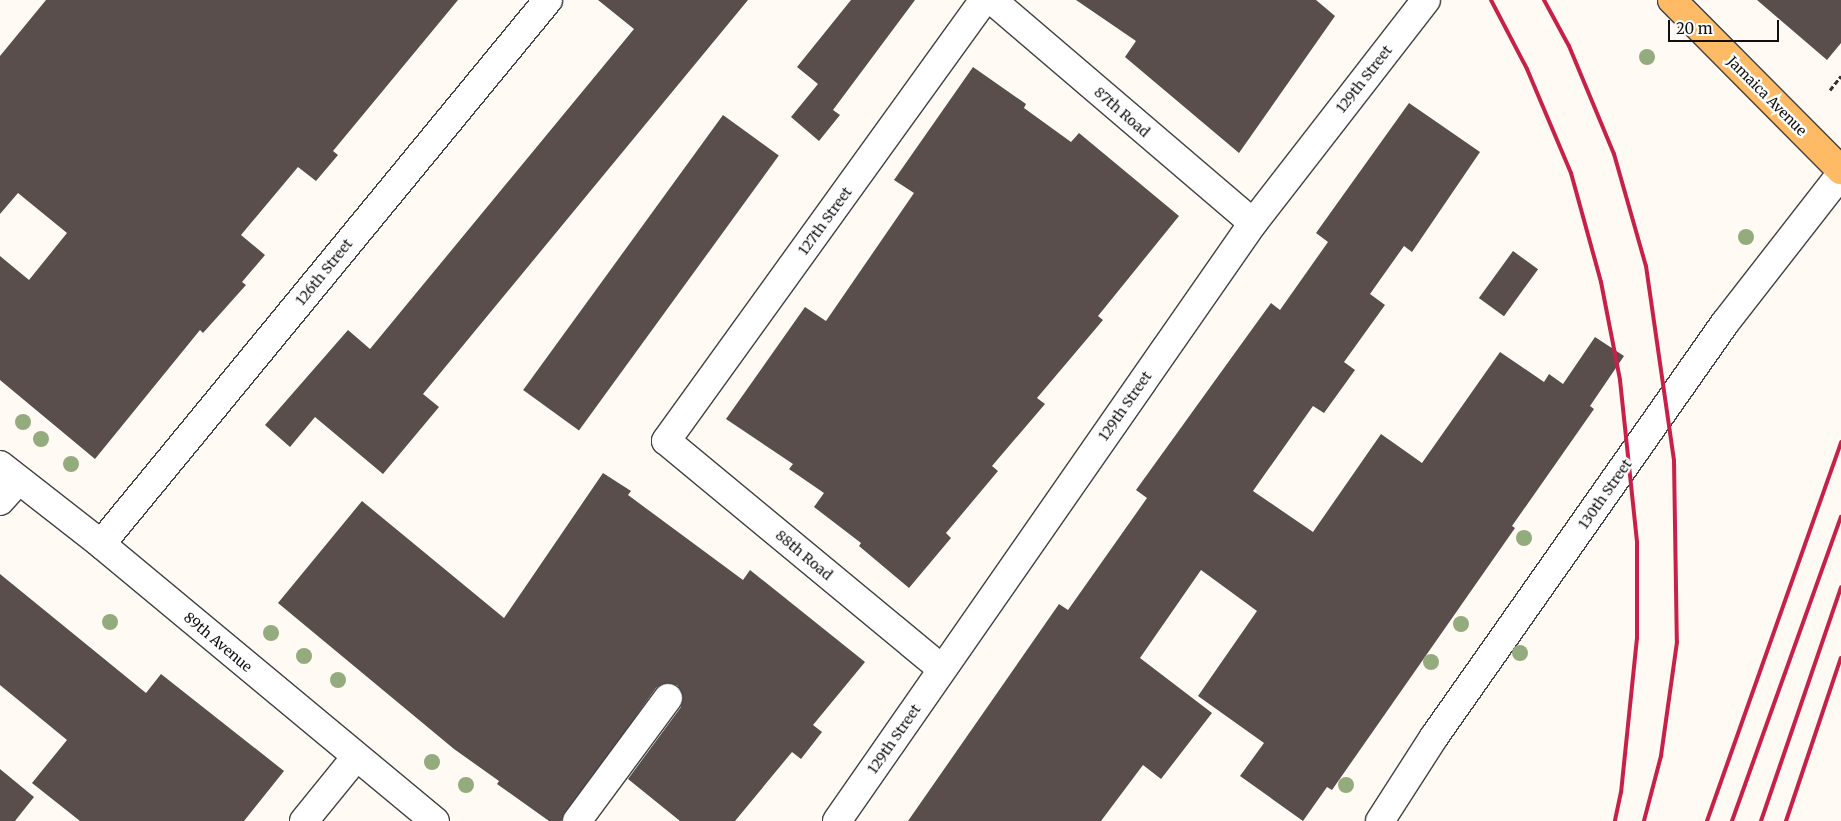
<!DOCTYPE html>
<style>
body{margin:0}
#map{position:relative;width:1841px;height:821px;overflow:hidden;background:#fffaf3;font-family:Merriweather,serif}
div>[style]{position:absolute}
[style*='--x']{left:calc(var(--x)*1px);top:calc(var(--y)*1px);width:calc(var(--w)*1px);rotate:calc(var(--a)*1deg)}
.building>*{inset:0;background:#594e4c;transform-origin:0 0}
.path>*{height:3px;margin-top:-1.5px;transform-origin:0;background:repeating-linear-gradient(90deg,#323232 0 5px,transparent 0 7.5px)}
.roads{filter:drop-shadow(1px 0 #434343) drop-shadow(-1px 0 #434343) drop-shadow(0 1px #434343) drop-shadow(0 -1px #434343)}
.minor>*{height:28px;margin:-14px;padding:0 14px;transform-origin:14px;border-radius:14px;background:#fff}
.major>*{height:28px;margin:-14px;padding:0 14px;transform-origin:14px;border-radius:14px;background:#feba64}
.rail>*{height:4px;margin:-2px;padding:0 2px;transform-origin:2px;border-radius:2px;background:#c82149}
.trees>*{width:16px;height:16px;margin:-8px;border-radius:50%;background:#94ac7d}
span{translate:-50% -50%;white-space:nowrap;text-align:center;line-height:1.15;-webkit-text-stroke:5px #fff;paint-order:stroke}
.street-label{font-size:14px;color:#101010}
.scale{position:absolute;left:1668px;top:20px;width:111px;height:22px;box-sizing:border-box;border:2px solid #101010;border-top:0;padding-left:6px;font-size:15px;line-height:18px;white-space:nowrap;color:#101010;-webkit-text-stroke:4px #fff;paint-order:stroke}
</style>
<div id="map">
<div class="building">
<i style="clip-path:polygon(46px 0,458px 0,333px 151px,338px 155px,316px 181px,298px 167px,241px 235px,265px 255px,242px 282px,246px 285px,203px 333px,200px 330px,95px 459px,0 380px,0 256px,29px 280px,67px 233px,18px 193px,0 214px,0 56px)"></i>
<i style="clip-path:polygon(598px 0,748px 0,423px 394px,439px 407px,383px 474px,315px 417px,290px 447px,265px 425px,348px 330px,370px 349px,634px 29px)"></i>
<i style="clip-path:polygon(851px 0,915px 0,833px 110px,840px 115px,819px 141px,791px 117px,818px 84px,797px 67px)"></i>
<i style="clip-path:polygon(1076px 0,1316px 0,1335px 16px,1239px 153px,1125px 57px,1136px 41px)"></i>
<i style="clip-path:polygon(1757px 0,1841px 0,1841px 43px,1827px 60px)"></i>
<i style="clip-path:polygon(973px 67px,1026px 104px,1024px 108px,1071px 142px,1079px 133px,1179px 216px,1098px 316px,1103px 320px,1037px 398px,1045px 404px,992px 466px,998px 471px,946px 533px,951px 538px,909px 588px,859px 546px,861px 543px,814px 507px,824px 493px,789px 469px,793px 464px,726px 419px,805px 307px,826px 321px,914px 193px,894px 180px)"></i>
<i style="clip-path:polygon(1409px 103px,1480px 152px,1412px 252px,1404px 246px,1370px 294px,1385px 305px,1344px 362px,1355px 370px,1324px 413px,1313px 406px,1253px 491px,1313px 532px,1381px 434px,1422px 463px,1500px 352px,1544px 382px,1549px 374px,1563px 384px,1595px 337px,1624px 356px,1590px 406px,1594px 409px,1512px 526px,1515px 528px,1332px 790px,1327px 787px,1303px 821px,1240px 776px,1264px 743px,1198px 696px,1257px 611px,1201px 570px,1140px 658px,1212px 713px,1161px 779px,1143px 765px,1101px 821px,908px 821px,1059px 604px,1068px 610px,1147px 498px,1136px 490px,1211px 386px,1271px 303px,1280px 310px,1328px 242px,1316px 233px)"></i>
<i style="left:723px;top:115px;width:69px;height:340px;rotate:36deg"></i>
<i style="left:1513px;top:251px;width:31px;height:58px;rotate:36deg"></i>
<i style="clip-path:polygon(603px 473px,631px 491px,628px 495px,743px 580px,750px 570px,865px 662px,813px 725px,822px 732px,801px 759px,792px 752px,735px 821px,680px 821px,628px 779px,681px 707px,682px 692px,677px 685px,662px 684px,656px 688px,561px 821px,549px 821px,497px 784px,499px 781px,454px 749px,278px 603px,362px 501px,504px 618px)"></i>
<i style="clip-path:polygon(0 574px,146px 693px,161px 674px,284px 771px,244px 821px,80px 821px,32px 783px,67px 740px,0 685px)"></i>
<i style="clip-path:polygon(0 769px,34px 797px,15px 821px,0 821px)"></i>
</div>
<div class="path">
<i style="--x:1830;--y:90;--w:18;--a:-52"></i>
</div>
<div class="roads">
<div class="minor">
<i style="--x:992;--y:0;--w:343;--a:40.5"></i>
<i style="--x:0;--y:465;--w:128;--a:38"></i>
<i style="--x:101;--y:544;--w:434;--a:39.7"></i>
<i style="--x:0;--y:501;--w:27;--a:-48"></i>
<i style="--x:101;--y:544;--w:704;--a:-50.59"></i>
<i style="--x:942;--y:669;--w:358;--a:-140.4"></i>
<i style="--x:666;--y:441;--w:544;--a:-54.21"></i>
<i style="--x:304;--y:821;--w:82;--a:-50.9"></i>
<i style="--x:577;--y:821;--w:153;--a:-53.5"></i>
<i style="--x:837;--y:821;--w:728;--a:-55.18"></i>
<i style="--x:1253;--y:223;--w:282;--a:-52.2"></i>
<i style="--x:1380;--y:821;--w:100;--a:-57.3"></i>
<i style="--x:1434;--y:737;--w:506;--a:-54.9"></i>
<i style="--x:1725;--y:323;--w:189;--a:-52.1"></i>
</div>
<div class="major">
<i style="--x:1672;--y:0;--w:240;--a:45.2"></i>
</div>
</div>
<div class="rail">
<i style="--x:1491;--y:0;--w:78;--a:62.4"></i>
<i style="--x:1527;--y:69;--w:113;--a:67.1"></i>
<i style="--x:1571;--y:173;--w:113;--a:74.6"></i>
<i style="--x:1601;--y:282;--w:100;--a:79"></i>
<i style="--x:1620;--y:380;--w:164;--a:84"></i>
<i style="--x:1637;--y:543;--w:95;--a:90"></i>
<i style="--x:1637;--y:638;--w:155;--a:95.9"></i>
<i style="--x:1621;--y:792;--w:30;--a:102"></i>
<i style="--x:1544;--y:0;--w:52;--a:61.5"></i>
<i style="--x:1569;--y:46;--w:117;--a:67.4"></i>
<i style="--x:1614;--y:154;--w:116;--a:74.1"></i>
<i style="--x:1646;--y:266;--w:197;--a:81.8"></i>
<i style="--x:1674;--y:461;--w:181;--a:89.1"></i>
<i style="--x:1677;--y:642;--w:115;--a:98"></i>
<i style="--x:1661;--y:756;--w:67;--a:104.7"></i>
<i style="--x:1707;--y:821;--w:402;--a:-70.5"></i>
<i style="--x:1732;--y:821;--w:323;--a:-70.3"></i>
<i style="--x:1761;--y:821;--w:247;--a:-71.1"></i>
<i style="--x:1786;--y:821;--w:172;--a:-71.4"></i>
</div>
<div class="trees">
<i style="left:1647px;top:57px"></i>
<i style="left:1746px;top:237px"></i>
<i style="left:23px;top:422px"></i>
<i style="left:41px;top:439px"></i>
<i style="left:71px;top:464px"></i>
<i style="left:1524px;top:538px"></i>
<i style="left:110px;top:622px"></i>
<i style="left:1461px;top:624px"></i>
<i style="left:271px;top:633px"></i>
<i style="left:1520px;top:653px"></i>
<i style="left:304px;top:656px"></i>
<i style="left:1431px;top:662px"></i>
<i style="left:338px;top:680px"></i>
<i style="left:432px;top:762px"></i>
<i style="left:466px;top:785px"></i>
<i style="left:1346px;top:785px"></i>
</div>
<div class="street-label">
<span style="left:1364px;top:79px;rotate:-52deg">129th Street</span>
<span style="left:1767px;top:96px;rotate:45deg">Jamaica Avenue</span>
<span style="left:1122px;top:112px;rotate:41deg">87th Road</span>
<span style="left:825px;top:221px;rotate:-54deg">127th Street</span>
<span style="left:324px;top:272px;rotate:-51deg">126th Street</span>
<span style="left:1125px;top:406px;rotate:-55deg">129th Street</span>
<span style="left:1605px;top:494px;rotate:-55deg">130th Street</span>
<span style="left:804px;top:555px;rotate:40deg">88th Road</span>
<span style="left:218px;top:642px;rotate:40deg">89th Avenue</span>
<span style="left:894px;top:739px;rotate:-55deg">129th Street</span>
</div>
<div class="scale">20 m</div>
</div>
